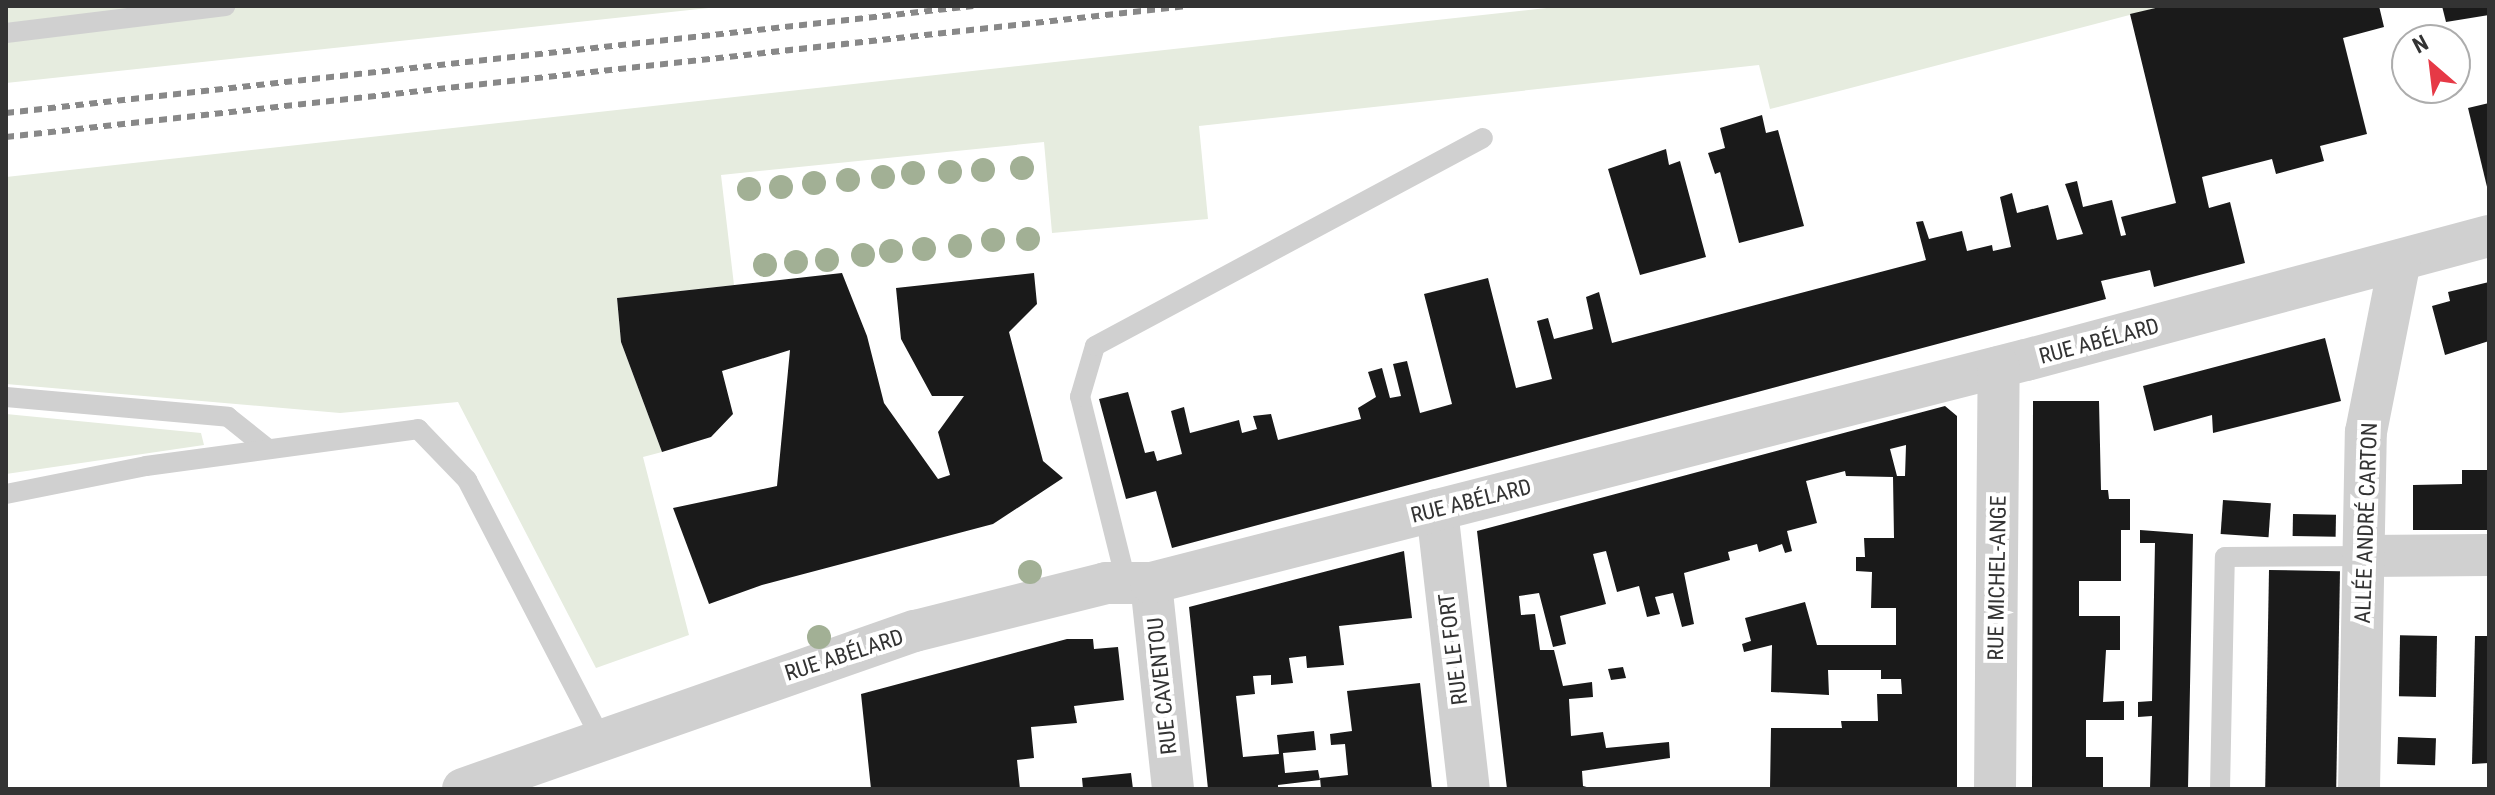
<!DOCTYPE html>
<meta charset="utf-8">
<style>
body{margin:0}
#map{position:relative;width:2495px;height:795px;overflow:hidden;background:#fff;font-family:"Roboto Condensed",sans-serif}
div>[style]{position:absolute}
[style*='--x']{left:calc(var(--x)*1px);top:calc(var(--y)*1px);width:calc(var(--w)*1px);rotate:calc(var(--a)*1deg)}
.green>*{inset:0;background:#e6ecdf}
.building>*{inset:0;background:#1a1a1a;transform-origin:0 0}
.service>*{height:20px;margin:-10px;padding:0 10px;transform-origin:10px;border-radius:10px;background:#d0d0d0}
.minor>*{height:42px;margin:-21px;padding:0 21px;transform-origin:21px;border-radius:21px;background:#d0d0d0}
.rail>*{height:6px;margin-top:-3px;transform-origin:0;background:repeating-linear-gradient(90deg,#888 0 8px,transparent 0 14px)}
.trees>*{width:24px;height:24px;margin:-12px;border-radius:50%;background:#a2b095}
span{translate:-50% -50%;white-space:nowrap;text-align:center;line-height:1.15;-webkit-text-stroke:8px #fff;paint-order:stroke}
.street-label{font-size:22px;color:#333}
.frame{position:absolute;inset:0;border:8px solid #333;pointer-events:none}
.north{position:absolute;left:2391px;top:24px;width:80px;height:80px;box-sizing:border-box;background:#fff;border:2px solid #adadad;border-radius:50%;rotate:332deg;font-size:22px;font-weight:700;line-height:32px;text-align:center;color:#333}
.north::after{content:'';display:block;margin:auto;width:28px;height:36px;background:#e63946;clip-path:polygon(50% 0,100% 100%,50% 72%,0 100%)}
</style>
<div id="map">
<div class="green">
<i style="clip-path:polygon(6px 6px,727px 6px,6px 83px)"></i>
<i style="clip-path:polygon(1565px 6px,2164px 6px,1770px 109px,1759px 65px,1199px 126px,1208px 219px,1052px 233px,1044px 142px,721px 175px,734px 285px,617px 298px,621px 342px,662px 452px,643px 457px,689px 635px,596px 668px,458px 402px,340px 413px,6px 384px,6px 177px)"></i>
<i style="clip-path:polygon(6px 414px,201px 433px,204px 445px,6px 474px)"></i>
</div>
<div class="building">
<i style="clip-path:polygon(2164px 6px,2379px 6px,2384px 27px,2343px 38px,2367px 134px,2320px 146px,2324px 161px,2276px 174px,2272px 159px,2202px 177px,2209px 208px,2230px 202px,2245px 263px,2154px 287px,2150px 270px,2101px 281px,2106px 299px,1172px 548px,1156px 491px,1126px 499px,1099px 399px,1128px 392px,1145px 453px,1154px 451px,1157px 461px,1182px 454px,1171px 411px,1184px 407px,1190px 433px,1239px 420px,1242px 433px,1257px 429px,1253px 416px,1271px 414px,1278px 440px,1361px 419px,1358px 408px,1376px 397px,1368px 372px,1382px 368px,1390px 398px,1401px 396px,1393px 364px,1407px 361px,1420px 413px,1452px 404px,1424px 294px,1488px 278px,1516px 388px,1552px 379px,1537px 321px,1548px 318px,1554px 339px,1593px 329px,1586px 297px,1599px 292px,1612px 343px,1926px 260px,1916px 222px,1923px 221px,1929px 239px,1962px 231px,1967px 251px,1992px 245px,1993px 251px,2011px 247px,2000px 197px,2012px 193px,2017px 213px,2048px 205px,2057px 240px,2083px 234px,2065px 184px,2077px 181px,2083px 207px,2112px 200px,2121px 236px,2126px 235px,2121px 217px,2176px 203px,2130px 14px)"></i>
<i style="clip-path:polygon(2442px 6px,2489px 6px,2489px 15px,2446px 22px)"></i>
<i style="clip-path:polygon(2489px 103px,2489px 191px,2488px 191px,2468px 108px)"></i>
<i style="clip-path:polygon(1762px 115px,1766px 133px,1778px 130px,1804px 226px,1739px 243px,1720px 172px,1715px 174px,1708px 153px,1725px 148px,1720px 128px)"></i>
<i style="clip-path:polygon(1666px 149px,1669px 165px,1680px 161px,1706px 257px,1640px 275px,1608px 169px)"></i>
<i style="clip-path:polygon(842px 273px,867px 336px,884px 403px,938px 479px,950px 475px,938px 432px,964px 396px,932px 396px,901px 339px,896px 288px,1034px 273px,1037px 304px,1009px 332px,1043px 461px,1063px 478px,993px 524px,762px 585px,709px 604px,673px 508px,777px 486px,790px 350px,722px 371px,733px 414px,711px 437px,662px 452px,621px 342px,617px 298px)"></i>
<i style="clip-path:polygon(2489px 282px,2489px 341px,2445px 355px,2432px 306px,2450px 301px,2448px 292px)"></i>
<i style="clip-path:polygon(2325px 338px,2341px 401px,2213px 433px,2212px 415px,2154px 431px,2143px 386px)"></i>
<i style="clip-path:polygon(2033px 401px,2099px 401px,2101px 490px,2108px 490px,2109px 499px,2130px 499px,2130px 530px,2121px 530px,2121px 581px,2079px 581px,2079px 616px,2120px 616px,2120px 650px,2106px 650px,2103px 702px,2124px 701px,2124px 720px,2086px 720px,2086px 757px,2103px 757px,2103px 789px,2032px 789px)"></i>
<i style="clip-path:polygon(evenodd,1945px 406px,1957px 416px,1957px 789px,1770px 789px,1771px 728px,1842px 728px,1841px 721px,1878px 721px,1877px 694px,1902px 694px,1901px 679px,1881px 679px,1881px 670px,1828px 670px,1829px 695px,1771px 692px,1772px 645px,1744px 652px,1742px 644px,1751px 641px,1745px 618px,1805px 602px,1817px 645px,1896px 645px,1896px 608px,1871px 608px,1872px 572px,1856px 571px,1856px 557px,1865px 557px,1864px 538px,1894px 538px,1893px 477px,1846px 476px,1845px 471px,1806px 481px,1817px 523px,1787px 531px,1792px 551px,1785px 553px,1782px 544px,1759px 552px,1757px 544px,1728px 552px,1730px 560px,1684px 573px,1694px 624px,1682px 627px,1673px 593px,1655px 597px,1660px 614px,1647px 617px,1639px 586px,1617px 592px,1606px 551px,1593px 554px,1606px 604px,1560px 616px,1566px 644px,1553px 647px,1539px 593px,1519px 596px,1521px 615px,1535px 614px,1540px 650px,1554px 650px,1563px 686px,1592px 682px,1593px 697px,1569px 699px,1571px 736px,1603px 732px,1606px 748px,1669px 742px,1670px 758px,1582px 771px,1583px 786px,1594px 789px,1507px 789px,1477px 531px,1945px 406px,1906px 445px,1905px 476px,1897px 476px,1890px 449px,1906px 445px)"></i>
<i style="clip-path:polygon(2462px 470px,2489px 470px,2489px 530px,2413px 530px,2413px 485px,2462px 484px)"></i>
<i style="left:2223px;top:500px;width:48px;height:34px;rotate:4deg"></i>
<i style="left:2293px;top:514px;width:43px;height:22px;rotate:1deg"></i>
<i style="clip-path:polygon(2140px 530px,2193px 534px,2188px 789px,2150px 789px,2152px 716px,2138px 717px,2138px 702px,2152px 701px,2155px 543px,2140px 543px)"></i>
<i style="clip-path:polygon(1404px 551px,1412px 618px,1339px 626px,1344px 665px,1307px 668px,1306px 656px,1289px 658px,1293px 683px,1271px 685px,1271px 675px,1253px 676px,1255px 694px,1236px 696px,1243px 757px,1279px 754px,1277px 735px,1314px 731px,1316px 750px,1283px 753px,1285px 773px,1318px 770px,1320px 780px,1278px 785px,1278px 789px,1208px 789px,1189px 607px)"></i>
<i style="left:2269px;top:570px;width:71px;height:219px;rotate:1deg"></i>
<i style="left:2437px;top:636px;width:61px;height:37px;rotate:91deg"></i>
<i style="clip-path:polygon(2475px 636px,2489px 636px,2489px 763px,2472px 764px)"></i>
<i style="clip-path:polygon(1067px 639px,1093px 639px,1094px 649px,1118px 647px,1124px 700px,1074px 706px,1077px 723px,1031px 727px,1034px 758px,1017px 760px,1020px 789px,871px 789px,861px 694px)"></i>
<i style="clip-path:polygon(1623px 667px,1626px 678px,1611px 680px,1608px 669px)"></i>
<i style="clip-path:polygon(1420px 683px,1432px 789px,1321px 789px,1320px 778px,1348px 775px,1345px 744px,1331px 745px,1330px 734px,1352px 731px,1347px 691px)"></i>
<i style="left:2398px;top:737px;width:38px;height:27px;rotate:2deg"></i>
<i style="clip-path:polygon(1131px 773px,1133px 789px,1083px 789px,1082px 778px)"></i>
</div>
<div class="service">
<i style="--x:6;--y:33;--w:221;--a:-7"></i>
<i style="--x:6;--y:397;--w:223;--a:5.1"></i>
<i style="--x:228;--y:417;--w:51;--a:38.7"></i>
<i style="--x:6;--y:494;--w:143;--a:-11.3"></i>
<i style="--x:146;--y:466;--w:275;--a:-7.7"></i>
<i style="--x:418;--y:429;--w:71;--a:46.1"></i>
<i style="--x:467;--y:480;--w:291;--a:62.6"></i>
<i style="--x:1126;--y:581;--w:190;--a:-104"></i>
<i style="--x:1080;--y:397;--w:53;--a:-73.6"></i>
<i style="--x:1095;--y:346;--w:440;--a:-28.2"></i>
<i style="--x:2220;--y:789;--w:232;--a:-88.8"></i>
<i style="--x:2225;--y:557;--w:140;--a:-0.4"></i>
</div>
<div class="minor">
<i style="--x:1437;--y:510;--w:281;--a:83.5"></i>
<i style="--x:2365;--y:556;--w:124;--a:-0.5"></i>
<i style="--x:1151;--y:583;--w:207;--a:83.9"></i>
<i style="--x:463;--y:789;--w:479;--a:-19.3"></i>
<i style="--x:915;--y:631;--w:197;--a:-14.1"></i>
<i style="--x:1106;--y:583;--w:45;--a:0"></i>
<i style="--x:1151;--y:583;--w:903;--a:-14.3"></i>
<i style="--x:2026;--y:360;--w:479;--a:-15"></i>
<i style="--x:1995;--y:789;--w:422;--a:-89.5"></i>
<i style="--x:2359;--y:789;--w:357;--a:-88.9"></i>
<i style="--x:2366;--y:432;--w:175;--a:-78.8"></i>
</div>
<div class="rail">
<i style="--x:6;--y:113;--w:973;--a:-6.31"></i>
<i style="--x:6;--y:137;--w:1188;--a:-6.33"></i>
</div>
<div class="trees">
<i style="left:1022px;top:168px"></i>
<i style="left:983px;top:170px"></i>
<i style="left:950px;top:172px"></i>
<i style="left:913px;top:173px"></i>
<i style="left:883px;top:177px"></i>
<i style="left:848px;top:180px"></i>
<i style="left:814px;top:183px"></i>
<i style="left:781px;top:187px"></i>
<i style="left:749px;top:189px"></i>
<i style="left:1028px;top:239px"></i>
<i style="left:993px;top:240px"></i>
<i style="left:960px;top:246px"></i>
<i style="left:924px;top:249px"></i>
<i style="left:891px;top:251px"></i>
<i style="left:863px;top:255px"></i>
<i style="left:827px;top:260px"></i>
<i style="left:796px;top:262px"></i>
<i style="left:765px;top:265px"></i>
<i style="left:1030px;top:572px"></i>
<i style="left:819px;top:637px"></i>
</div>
<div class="street-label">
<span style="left:2099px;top:341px;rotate:-15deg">RUE ABÉLARD</span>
<span style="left:1471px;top:501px;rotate:-14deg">RUE ABÉLARD</span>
<span style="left:2366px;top:523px;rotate:-88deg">ALLÉE ANDRÉ CARTON</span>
<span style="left:1997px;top:578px;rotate:-89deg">RUE MICHEL-ANGE</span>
<span style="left:1453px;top:649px;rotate:-97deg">RUE LE FORT</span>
<span style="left:844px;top:655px;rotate:-18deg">RUE ABÉLARD</span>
<span style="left:1162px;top:686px;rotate:-96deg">RUE CAVENTOU</span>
</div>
<div class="frame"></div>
<div class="north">N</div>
</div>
